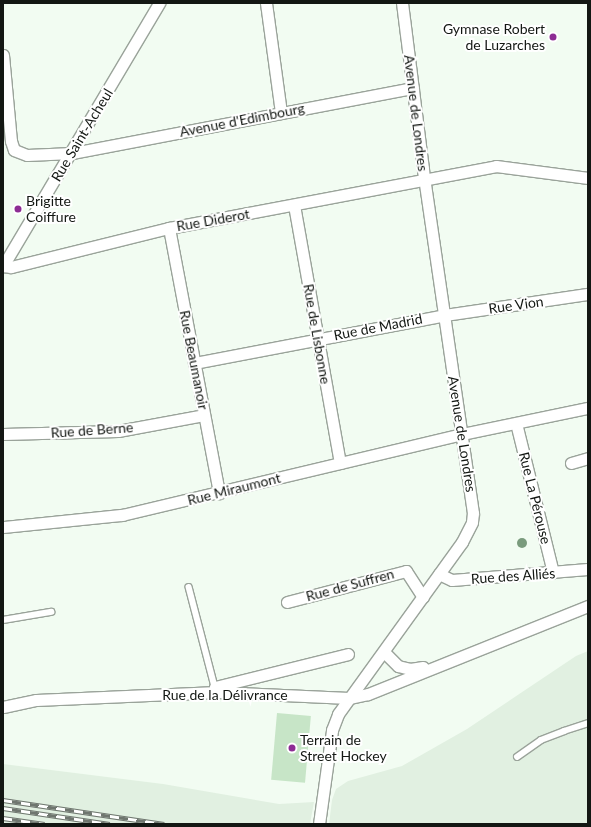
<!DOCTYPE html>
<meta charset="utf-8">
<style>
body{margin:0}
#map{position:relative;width:591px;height:827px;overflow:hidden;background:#f2fcf2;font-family:Lato,sans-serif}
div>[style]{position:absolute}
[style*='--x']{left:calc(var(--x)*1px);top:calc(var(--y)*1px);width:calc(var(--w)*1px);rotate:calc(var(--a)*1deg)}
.built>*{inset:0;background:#e1f0e1}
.green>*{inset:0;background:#c7e5c7;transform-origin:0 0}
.roads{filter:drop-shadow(1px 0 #9aa39a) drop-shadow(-1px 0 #9aa39a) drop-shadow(0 1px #9aa39a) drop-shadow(0 -1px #9aa39a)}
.service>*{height:5.5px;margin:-2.75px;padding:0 2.75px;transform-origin:2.75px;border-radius:2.75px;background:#fff}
.minor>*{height:11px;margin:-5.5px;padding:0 5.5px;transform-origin:5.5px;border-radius:5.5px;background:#fff}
.rail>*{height:4.5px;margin-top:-2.25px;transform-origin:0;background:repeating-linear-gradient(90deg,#fff 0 9px,#6f766f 0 18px);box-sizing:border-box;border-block:1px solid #6f766f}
.trees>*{width:10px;height:10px;margin:-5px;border-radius:50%;background:#7a9b7d}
.dots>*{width:11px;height:11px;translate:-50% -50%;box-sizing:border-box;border:2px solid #fff;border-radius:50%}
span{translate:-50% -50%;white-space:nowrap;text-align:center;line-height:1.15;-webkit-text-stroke:4px #fff;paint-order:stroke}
.poi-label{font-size:14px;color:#131713}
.right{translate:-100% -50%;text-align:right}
.left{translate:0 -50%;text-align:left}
.street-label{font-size:14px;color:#131713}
.frame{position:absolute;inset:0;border:4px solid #131713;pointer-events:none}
</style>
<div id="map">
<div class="built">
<i style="clip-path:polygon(588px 651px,588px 824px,329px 824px,332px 800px,336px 789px,348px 781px,402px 766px,467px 729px,576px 656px)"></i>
<i style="clip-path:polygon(3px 764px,163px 784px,279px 804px,314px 802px,310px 824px,3px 824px)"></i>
</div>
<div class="green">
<i style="left:277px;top:713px;width:34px;height:67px;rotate:5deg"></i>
</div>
<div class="roads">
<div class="service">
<i style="--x:189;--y:587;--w:103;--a:75.4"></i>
<i style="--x:3;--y:620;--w:49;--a:-9.5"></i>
<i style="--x:517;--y:757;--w:29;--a:-35"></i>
<i style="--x:541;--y:740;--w:25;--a:-21"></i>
<i style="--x:564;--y:731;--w:25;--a:-18"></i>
</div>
<div class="minor">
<i style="--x:266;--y:3;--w:111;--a:82.2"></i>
<i style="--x:3;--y:55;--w:86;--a:84.7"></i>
<i style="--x:11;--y:141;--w:9;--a:72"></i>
<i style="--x:14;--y:150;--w:14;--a:21"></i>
<i style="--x:27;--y:155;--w:45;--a:-2.5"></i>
<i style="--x:72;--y:153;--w:347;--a:-10.8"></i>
<i style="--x:294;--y:205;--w:262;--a:79.9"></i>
<i style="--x:169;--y:228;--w:270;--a:79.3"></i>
<i style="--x:3;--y:266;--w:8;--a:7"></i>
<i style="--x:11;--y:267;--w:163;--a:-13.9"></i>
<i style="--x:169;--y:228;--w:333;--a:-10.7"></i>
<i style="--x:496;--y:166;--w:93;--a:7.4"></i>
<i style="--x:3;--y:266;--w:306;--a:-59.3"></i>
<i style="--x:194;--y:363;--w:256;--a:-10.8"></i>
<i style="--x:445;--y:315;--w:145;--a:-8.4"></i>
<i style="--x:516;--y:423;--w:154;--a:76.1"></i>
<i style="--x:3;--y:434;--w:115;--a:-1.5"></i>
<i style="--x:118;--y:431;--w:87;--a:-10.5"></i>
<i style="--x:571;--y:463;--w:18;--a:-16"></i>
<i style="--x:3;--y:527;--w:120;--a:-5.8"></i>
<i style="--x:122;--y:515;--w:350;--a:-13.4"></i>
<i style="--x:462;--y:434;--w:129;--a:-11.7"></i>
<i style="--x:439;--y:574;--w:14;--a:25"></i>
<i style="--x:452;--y:580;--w:136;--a:-4.6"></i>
<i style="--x:287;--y:602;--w:123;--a:-14.6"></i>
<i style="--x:406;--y:571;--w:31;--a:57"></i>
<i style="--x:384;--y:652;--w:20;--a:45"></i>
<i style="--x:398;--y:666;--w:12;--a:14"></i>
<i style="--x:410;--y:669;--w:13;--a:-9"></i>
<i style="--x:217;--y:692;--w:5;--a:-112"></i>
<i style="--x:215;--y:687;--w:137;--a:-13.9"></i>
<i style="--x:3;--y:707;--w:34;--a:-12"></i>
<i style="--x:36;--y:700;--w:181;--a:-2.5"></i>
<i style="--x:217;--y:692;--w:132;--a:2.6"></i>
<i style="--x:349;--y:698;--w:19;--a:-12"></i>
<i style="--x:368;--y:694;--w:237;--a:-21.8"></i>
<i style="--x:319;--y:824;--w:95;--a:-82.1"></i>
<i style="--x:332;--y:730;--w:17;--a:-69"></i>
<i style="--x:338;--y:714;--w:212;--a:-54.2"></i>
<i style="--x:462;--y:542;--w:22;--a:-63"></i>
<i style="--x:472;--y:522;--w:9;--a:-84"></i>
<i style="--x:473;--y:513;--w:348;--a:-98.3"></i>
<i style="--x:423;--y:169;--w:167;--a:-97.2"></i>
</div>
</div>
<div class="rail">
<i style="--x:3;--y:800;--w:163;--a:8.5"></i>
<i style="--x:3;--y:808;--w:108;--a:8.5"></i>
<i style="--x:3;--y:818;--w:42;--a:8.1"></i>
</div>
<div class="trees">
<i style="left:522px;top:543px"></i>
</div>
<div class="dots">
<i style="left:553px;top:37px;background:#8d2c94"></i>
<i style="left:18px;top:209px;background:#8d2c94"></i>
<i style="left:292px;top:748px;background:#8d2c94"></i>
</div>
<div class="poi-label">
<span class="right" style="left:545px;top:37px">Gymnase Robert<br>de Luzarches</span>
<span class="left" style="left:26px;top:209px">Brigitte<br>Coiffure</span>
<span class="left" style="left:300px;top:748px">Terrain de<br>Street Hockey</span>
</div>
<div class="street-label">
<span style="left:416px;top:113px;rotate:83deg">Avenue de Londres</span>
<span style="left:242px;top:120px;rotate:-11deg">Avenue d'Edimbourg</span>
<span style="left:82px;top:135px;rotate:-59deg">Rue Saint-Acheul</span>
<span style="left:213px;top:220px;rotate:-10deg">Rue Diderot</span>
<span style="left:516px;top:305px;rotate:-8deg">Rue Vion</span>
<span style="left:378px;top:327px;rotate:-11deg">Rue de Madrid</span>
<span style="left:317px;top:334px;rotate:80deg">Rue de Lisbonne</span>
<span style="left:194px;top:360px;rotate:79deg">Rue Beaumanoir</span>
<span style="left:92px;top:430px;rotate:-4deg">Rue de Berne</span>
<span style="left:462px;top:434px;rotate:81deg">Avenue de Londres</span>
<span style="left:234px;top:489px;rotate:-14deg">Rue Miraumont</span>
<span style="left:535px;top:498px;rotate:76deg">Rue La Pérouse</span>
<span style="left:513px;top:576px;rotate:-4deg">Rue des Alliés</span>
<span style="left:350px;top:585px;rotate:-15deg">Rue de Suffren</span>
<span style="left:225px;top:695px">Rue de la Délivrance</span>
</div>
<div class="frame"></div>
</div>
